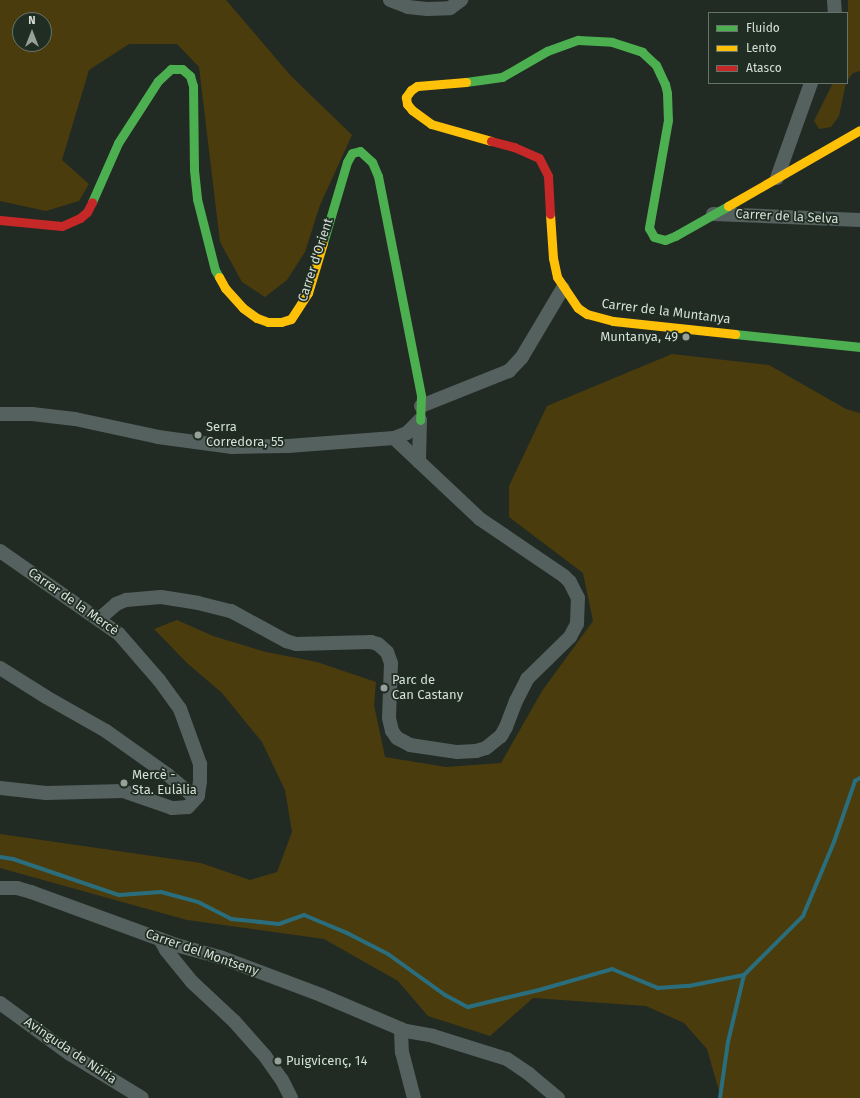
<!DOCTYPE html>
<meta charset="utf-8">
<style>
body{margin:0}
#map{position:relative;width:860px;height:1098px;overflow:hidden;background:#222a24;font-family:"Fira Sans",sans-serif}
div>[style]{position:absolute}
[style*='--x']{left:calc(var(--x)*1px);top:calc(var(--y)*1px);width:calc(var(--w)*1px);rotate:calc(var(--a)*1deg)}
.green>*{inset:0;background:#4b3c0d}
.stream>*{height:4px;margin:-2px;padding:0 2px;transform-origin:2px;border-radius:2px;background:#2a6e7e}
.street>*{height:14px;margin:-7px;padding:0 7px;transform-origin:7px;border-radius:7px;background:#54615f}
.fast>*{height:9px;margin:-4.5px;padding:0 4.5px;transform-origin:4.5px;border-radius:4.5px;background:#4caf50}
.slow>*{height:9px;margin:-4.5px;padding:0 4.5px;transform-origin:4.5px;border-radius:4.5px;background:#ffc107}
.jam>*{height:9px;margin:-4.5px;padding:0 4.5px;transform-origin:4.5px;border-radius:4.5px;background:#c62828}
.dots>*{width:11px;height:11px;translate:-50% -50%;box-sizing:border-box;border:2px solid #1f2d23;border-radius:50%}
span{translate:-50% -50%;white-space:nowrap;text-align:center;line-height:1.15;-webkit-text-stroke:3.5px #1f2d23;paint-order:stroke}
.street-label{font-size:13px;color:#d6dfd8}
.poi-label{font-size:13px;color:#d6dfd8}
.right{translate:-100% -50%;text-align:right}
.left{translate:0 -50%;text-align:left}
.legend{position:absolute;left:708px;top:12px;width:140px;height:72px;box-sizing:border-box;background:#1f2d23;border:1px solid #68746b;margin:0;padding:5px 7px;list-style:none;font-size:12px;color:#d6dfd8}
.legend li{display:flex;align-items:center;gap:8px;height:20px}
.legend b{width:20px;border:1px solid #68746b}
.north{position:absolute;left:12px;top:12px;width:40px;height:40px;box-sizing:border-box;background:#1f2d23;border:1px solid #68746b;border-radius:50%;rotate:0deg;font-size:11px;font-weight:700;line-height:16px;text-align:center;color:#d6dfd8}
.north::after{content:'';display:block;margin:auto;width:14px;height:18px;background:#97a099;clip-path:polygon(50% 0,100% 100%,50% 72%,0 100%)}
</style>
<div id="map">
<div class="green">
<i style="clip-path:polygon(evenodd,0 0,226px 0,291px 76px,352px 135px,320px 205px,305px 252px,287px 280px,265px 297px,242px 282px,220px 242px,199px 67px,177px 44px,129px 44px,89px 70px,62px 160px,89px 184px,79px 201px,46px 211px,0 201px,0 0,20px 20px,44px 20px,44px 44px,20px 44px,20px 20px)"></i>
<i style="clip-path:polygon(848px 0,860px 0,860px 71px,853px 73px,847px 81px)"></i>
<i style="clip-path:polygon(833px 83px,846px 83px,839px 116px,831px 127px,819px 129px,814px 121px)"></i>
<i style="clip-path:polygon(672px 354px,769px 365px,846px 409px,860px 413px,860px 1098px,721px 1098px,707px 1049px,684px 1023px,646px 1006px,533px 998px,490px 1036px,428px 1016px,398px 981px,324px 939px,187px 920px,0 868px,0 834px,201px 863px,250px 880px,277px 872px,292px 832px,285px 790px,262px 742px,222px 693px,187px 663px,154px 629px,177px 620px,213px 636px,266px 652px,317px 662px,376px 682px,374px 705px,385px 757px,446px 767px,501px 763px,542px 691px,593px 621px,583px 573px,509px 517px,509px 486px,547px 406px)"></i>
</div>
<div class="stream">
<i style="--x:0;--y:857;--w:13;--a:9"></i>
<i style="--x:13;--y:859;--w:112;--a:18.8"></i>
<i style="--x:119;--y:895;--w:42;--a:-4.1"></i>
<i style="--x:161;--y:892;--w:38;--a:15"></i>
<i style="--x:198;--y:902;--w:37;--a:27"></i>
<i style="--x:231;--y:919;--w:48;--a:5.9"></i>
<i style="--x:279;--y:924;--w:27;--a:-20"></i>
<i style="--x:304;--y:915;--w:47;--a:22.7"></i>
<i style="--x:347;--y:933;--w:46;--a:27.1"></i>
<i style="--x:388;--y:954;--w:70;--a:35.7"></i>
<i style="--x:445;--y:995;--w:26;--a:28"></i>
<i style="--x:468;--y:1007;--w:73;--a:-13.5"></i>
<i style="--x:539;--y:990;--w:76;--a:-16"></i>
<i style="--x:612;--y:969;--w:50;--a:22.4"></i>
<i style="--x:658;--y:988;--w:31;--a:-4"></i>
<i style="--x:689;--y:986;--w:56;--a:-11.3"></i>
<i style="--x:720;--y:1098;--w:57;--a:-81.9"></i>
<i style="--x:728;--y:1042;--w:69;--a:-76.6"></i>
<i style="--x:744;--y:975;--w:83;--a:-45"></i>
<i style="--x:803;--y:916;--w:80;--a:-67.3"></i>
<i style="--x:834;--y:842;--w:65;--a:-71"></i>
<i style="--x:855;--y:781;--w:6;--a:-31"></i>
</div>
<div class="street">
<i style="--x:390;--y:0;--w:19;--a:21"></i>
<i style="--x:408;--y:7;--w:19;--a:6"></i>
<i style="--x:427;--y:9;--w:23;--a:-2"></i>
<i style="--x:450;--y:8;--w:14;--a:-36"></i>
<i style="--x:834;--y:0;--w:13;--a:86"></i>
<i style="--x:777;--y:178;--w:101;--a:-70.3"></i>
<i style="--x:713;--y:214;--w:147;--a:2.3"></i>
<i style="--x:421;--y:406;--w:95;--a:-21.7"></i>
<i style="--x:509;--y:371;--w:19;--a:-47"></i>
<i style="--x:522;--y:357;--w:80;--a:-59.3"></i>
<i style="--x:0;--y:414;--w:32;--a:0"></i>
<i style="--x:32;--y:414;--w:43;--a:6.6"></i>
<i style="--x:75;--y:419;--w:85;--a:12.2"></i>
<i style="--x:158;--y:437;--w:75;--a:7.7"></i>
<i style="--x:232;--y:447;--w:56;--a:-1"></i>
<i style="--x:288;--y:446;--w:106;--a:-4.3"></i>
<i style="--x:394;--y:438;--w:14;--a:-21"></i>
<i style="--x:407;--y:433;--w:18;--a:-45"></i>
<i style="--x:420;--y:420;--w:42;--a:91.4"></i>
<i style="--x:0;--y:551;--w:145;--a:34.9"></i>
<i style="--x:119;--y:634;--w:61;--a:49"></i>
<i style="--x:159;--y:680;--w:36;--a:54"></i>
<i style="--x:180;--y:709;--w:59;--a:70"></i>
<i style="--x:200;--y:764;--w:17;--a:90"></i>
<i style="--x:200;--y:781;--w:15;--a:98"></i>
<i style="--x:198;--y:796;--w:15;--a:132"></i>
<i style="--x:188;--y:807;--w:16;--a:176"></i>
<i style="--x:172;--y:808;--w:52;--a:-160.9"></i>
<i style="--x:123;--y:791;--w:77;--a:178.5"></i>
<i style="--x:46;--y:793;--w:46;--a:-173.8"></i>
<i style="--x:99;--y:619;--w:23;--a:-41"></i>
<i style="--x:116;--y:604;--w:11;--a:-22"></i>
<i style="--x:126;--y:600;--w:35;--a:-5"></i>
<i style="--x:161;--y:597;--w:37;--a:9"></i>
<i style="--x:198;--y:603;--w:34;--a:14"></i>
<i style="--x:231;--y:611;--w:63;--a:28.6"></i>
<i style="--x:286;--y:641;--w:10;--a:17"></i>
<i style="--x:296;--y:644;--w:75;--a:-1.5"></i>
<i style="--x:371;--y:642;--w:7;--a:16"></i>
<i style="--x:378;--y:644;--w:12;--a:42"></i>
<i style="--x:387;--y:652;--w:12;--a:70"></i>
<i style="--x:391;--y:663;--w:55;--a:92.1"></i>
<i style="--x:389;--y:718;--w:13;--a:77"></i>
<i style="--x:392;--y:731;--w:9;--a:54"></i>
<i style="--x:397;--y:738;--w:15;--a:28"></i>
<i style="--x:410;--y:745;--w:48;--a:8.5"></i>
<i style="--x:457;--y:752;--w:19;--a:-3"></i>
<i style="--x:476;--y:751;--w:10;--a:-17"></i>
<i style="--x:486;--y:748;--w:19;--a:-39"></i>
<i style="--x:501;--y:736;--w:10;--a:-61"></i>
<i style="--x:506;--y:727;--w:28;--a:-69"></i>
<i style="--x:516;--y:701;--w:25;--a:-63"></i>
<i style="--x:527;--y:679;--w:60;--a:-44.3"></i>
<i style="--x:570;--y:637;--w:15;--a:-62"></i>
<i style="--x:577;--y:624;--w:26;--a:-88"></i>
<i style="--x:578;--y:598;--w:18;--a:-117"></i>
<i style="--x:570;--y:582;--w:8;--a:-135"></i>
<i style="--x:564;--y:576;--w:102;--a:-145.8"></i>
<i style="--x:480;--y:519;--w:118;--a:-136.7"></i>
<i style="--x:0;--y:668;--w:54;--a:32.2"></i>
<i style="--x:46;--y:697;--w:69;--a:29.5"></i>
<i style="--x:106;--y:731;--w:76;--a:35.4"></i>
<i style="--x:168;--y:775;--w:35;--a:40"></i>
<i style="--x:0;--y:888;--w:17;--a:0"></i>
<i style="--x:17;--y:888;--w:15;--a:16"></i>
<i style="--x:31;--y:892;--w:154;--a:20.1"></i>
<i style="--x:176;--y:945;--w:46;--a:15.3"></i>
<i style="--x:220;--y:957;--w:108;--a:20.6"></i>
<i style="--x:321;--y:995;--w:92;--a:23"></i>
<i style="--x:406;--y:1031;--w:27;--a:10"></i>
<i style="--x:433;--y:1036;--w:77;--a:17.3"></i>
<i style="--x:507;--y:1059;--w:27;--a:34"></i>
<i style="--x:529;--y:1074;--w:38;--a:40"></i>
<i style="--x:160;--y:939;--w:13;--a:61"></i>
<i style="--x:166;--y:950;--w:41;--a:50.9"></i>
<i style="--x:192;--y:982;--w:57;--a:42.9"></i>
<i style="--x:234;--y:1021;--w:47;--a:48.5"></i>
<i style="--x:265;--y:1056;--w:29;--a:55"></i>
<i style="--x:282;--y:1080;--w:20;--a:63"></i>
<i style="--x:0;--y:1003;--w:87;--a:36.1"></i>
<i style="--x:70;--y:1054;--w:84;--a:31.4"></i>
<i style="--x:401;--y:1029;--w:23;--a:88"></i>
<i style="--x:402;--y:1052;--w:48;--a:75.4"></i>
</div>
<div class="fast">
<i style="--x:466;--y:82;--w:36;--a:-8"></i>
<i style="--x:502;--y:77;--w:52;--a:-30"></i>
<i style="--x:547;--y:51;--w:33;--a:-20"></i>
<i style="--x:578;--y:40;--w:34;--a:3"></i>
<i style="--x:612;--y:42;--w:32;--a:18"></i>
<i style="--x:642;--y:52;--w:19;--a:43"></i>
<i style="--x:656;--y:65;--w:21;--a:65"></i>
<i style="--x:665;--y:84;--w:9;--a:77"></i>
<i style="--x:667;--y:93;--w:27;--a:88"></i>
<i style="--x:668;--y:120;--w:110;--a:100"></i>
<i style="--x:649;--y:228;--w:10;--a:61"></i>
<i style="--x:654;--y:237;--w:11;--a:15"></i>
<i style="--x:665;--y:240;--w:11;--a:-22"></i>
<i style="--x:675;--y:236;--w:61;--a:-29.5"></i>
<i style="--x:92;--y:202;--w:64;--a:-66.2"></i>
<i style="--x:118;--y:143;--w:74;--a:-57.2"></i>
<i style="--x:158;--y:81;--w:18;--a:-43"></i>
<i style="--x:171;--y:69;--w:11;--a:0"></i>
<i style="--x:182;--y:69;--w:11;--a:41"></i>
<i style="--x:190;--y:76;--w:10;--a:73"></i>
<i style="--x:193;--y:86;--w:84;--a:89.3"></i>
<i style="--x:194;--y:170;--w:29;--a:84"></i>
<i style="--x:197;--y:199;--w:73;--a:75.8"></i>
<i style="--x:215;--y:270;--w:8;--a:60"></i>
<i style="--x:323;--y:243;--w:84;--a:-73.5"></i>
<i style="--x:347;--y:162;--w:10;--a:-61"></i>
<i style="--x:352;--y:153;--w:8;--a:-14"></i>
<i style="--x:360;--y:151;--w:16;--a:43"></i>
<i style="--x:372;--y:162;--w:15;--a:67"></i>
<i style="--x:378;--y:176;--w:224;--a:78.9"></i>
<i style="--x:421;--y:396;--w:24;--a:92"></i>
<i style="--x:735;--y:334;--w:126;--a:5.9"></i>
</div>
<div class="slow">
<i style="--x:466;--y:82;--w:49;--a:175.3"></i>
<i style="--x:417;--y:86;--w:7;--a:146"></i>
<i style="--x:411;--y:90;--w:9;--a:126"></i>
<i style="--x:406;--y:97;--w:7;--a:82"></i>
<i style="--x:407;--y:104;--w:8;--a:50"></i>
<i style="--x:412;--y:110;--w:24;--a:36"></i>
<i style="--x:431;--y:124;--w:62;--a:15.8"></i>
<i style="--x:728;--y:206;--w:152;--a:-29.9"></i>
<i style="--x:550;--y:214;--w:44;--a:86.1"></i>
<i style="--x:553;--y:258;--w:19;--a:78"></i>
<i style="--x:557;--y:277;--w:37;--a:56"></i>
<i style="--x:578;--y:308;--w:11;--a:34"></i>
<i style="--x:587;--y:314;--w:27;--a:15"></i>
<i style="--x:613;--y:321;--w:123;--a:6.1"></i>
<i style="--x:219;--y:277;--w:13;--a:61"></i>
<i style="--x:225;--y:288;--w:27;--a:48"></i>
<i style="--x:243;--y:308;--w:17;--a:36"></i>
<i style="--x:257;--y:318;--w:12;--a:20"></i>
<i style="--x:268;--y:322;--w:13;--a:0"></i>
<i style="--x:281;--y:322;--w:10;--a:-17"></i>
<i style="--x:291;--y:319;--w:31;--a:-57"></i>
<i style="--x:308;--y:293;--w:52;--a:-73.3"></i>
</div>
<div class="jam">
<i style="--x:491;--y:141;--w:24;--a:15"></i>
<i style="--x:514;--y:147;--w:27;--a:24"></i>
<i style="--x:539;--y:158;--w:20;--a:63"></i>
<i style="--x:548;--y:176;--w:38;--a:87"></i>
<i style="--x:0;--y:220;--w:62;--a:5.5"></i>
<i style="--x:62;--y:226;--w:20;--a:-24"></i>
<i style="--x:80;--y:218;--w:9;--a:-41"></i>
<i style="--x:87;--y:212;--w:11;--a:-63"></i>
</div>
<div class="dots">
<i style="left:686px;top:337px;background:#97a099"></i>
<i style="left:198px;top:435px;background:#97a099"></i>
<i style="left:384px;top:688px;background:#97a099"></i>
<i style="left:124px;top:783px;background:#97a099"></i>
<i style="left:278px;top:1061px;background:#97a099"></i>
</div>
<div class="street-label">
<span style="left:787px;top:217px;rotate:3deg">Carrer de la Selva</span>
<span style="left:316px;top:260px;rotate:-72deg">Carrer d'Orient</span>
<span style="left:666px;top:312px;rotate:7deg">Carrer de la Muntanya</span>
<span style="left:73px;top:602px;rotate:35deg">Carrer de la Mercè</span>
<span style="left:202px;top:953px;rotate:19deg">Carrer del Montseny</span>
<span style="left:70px;top:1051px;rotate:34deg">Avinguda de Núria</span>
</div>
<div class="poi-label">
<span class="right" style="left:678px;top:337px">Muntanya, 49</span>
<span class="left" style="left:206px;top:435px">Serra<br>Corredora, 55</span>
<span class="left" style="left:392px;top:688px">Parc de<br>Can Castany</span>
<span class="left" style="left:132px;top:783px">Mercè -<br>Sta. Eulàlia</span>
<span class="left" style="left:286px;top:1061px">Puigvicenç, 14</span>
</div>
<ul class="legend">
<li><b style="height:5px;background:#4caf50"></b>Fluido</li>
<li><b style="height:5px;background:#ffc107"></b>Lento</li>
<li><b style="height:5px;background:#c62828"></b>Atasco</li>
</ul>
<div class="north">N</div>
</div>
